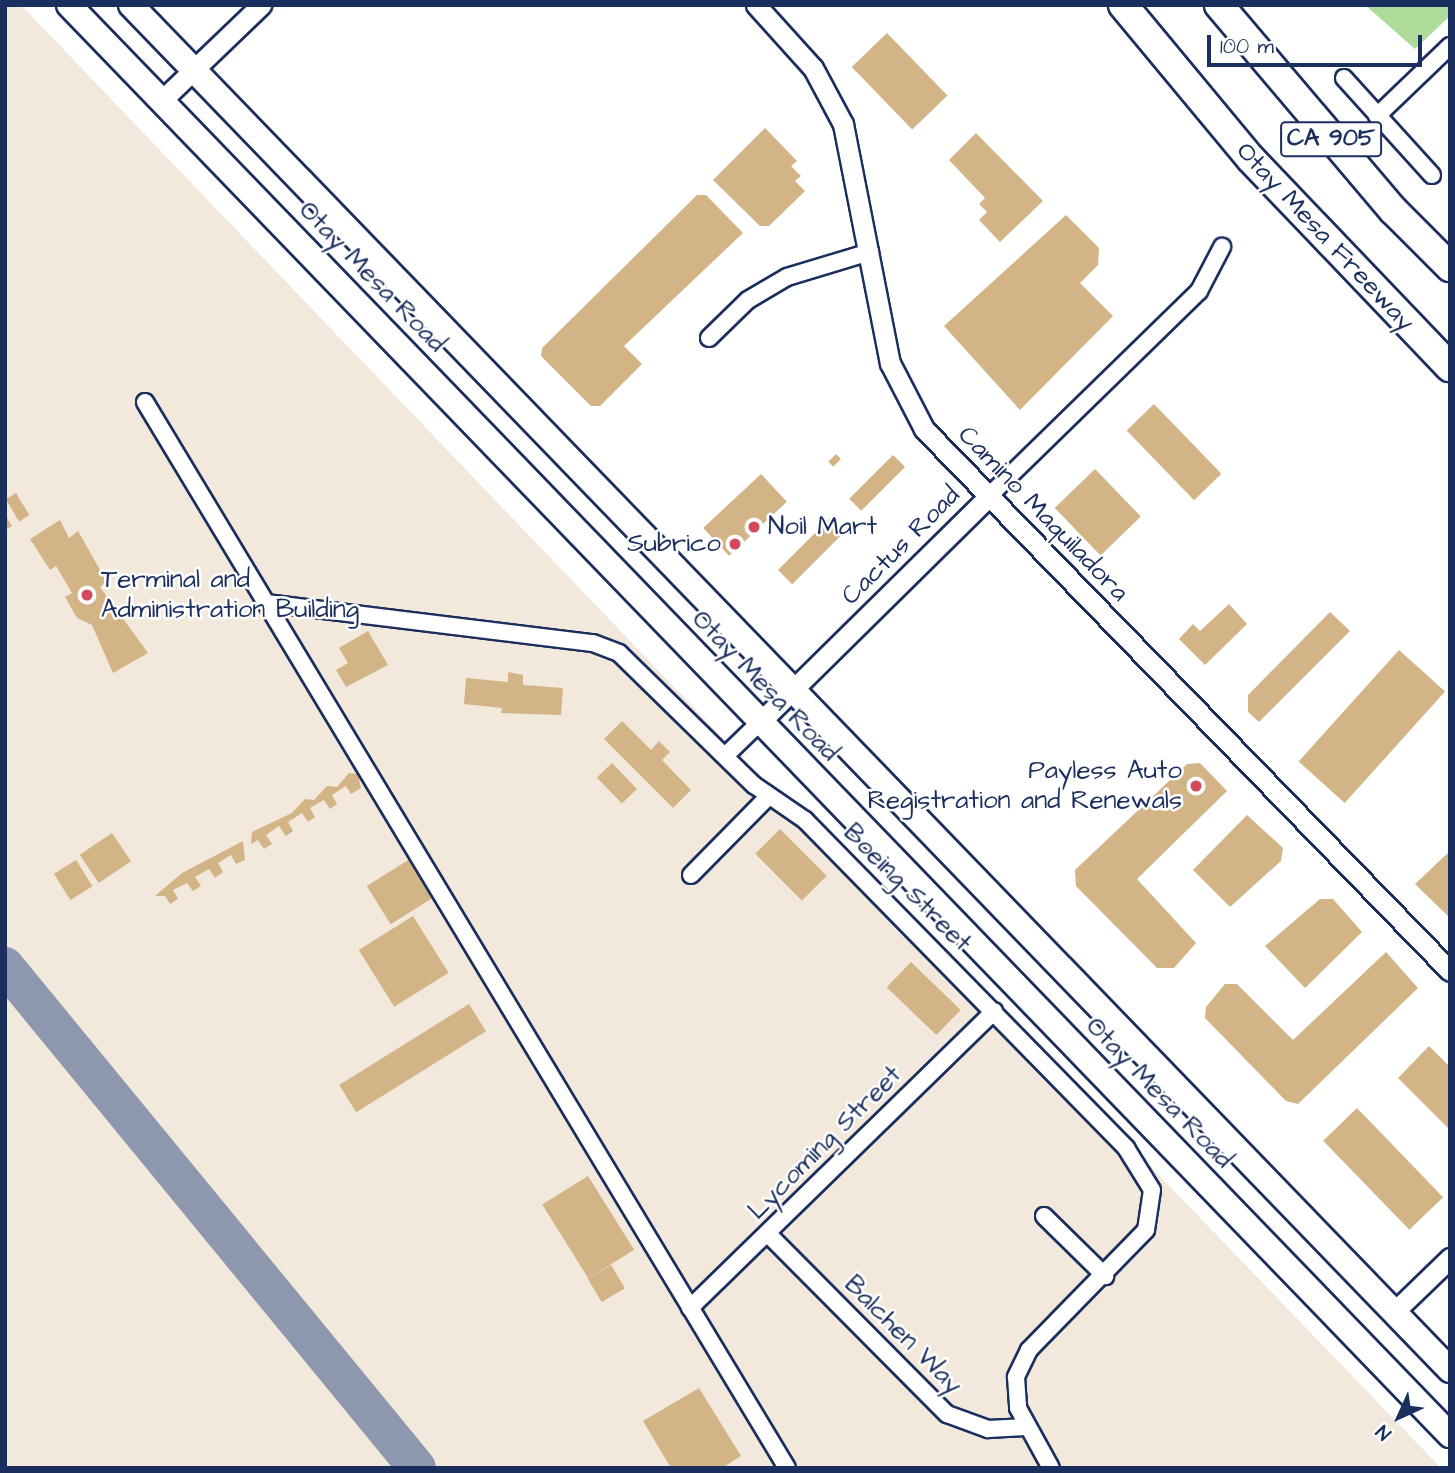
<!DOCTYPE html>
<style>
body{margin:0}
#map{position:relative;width:1455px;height:1473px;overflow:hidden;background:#fff;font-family:"Architects Daughter",sans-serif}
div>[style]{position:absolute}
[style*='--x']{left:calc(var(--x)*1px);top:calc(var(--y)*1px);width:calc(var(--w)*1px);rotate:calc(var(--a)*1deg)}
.built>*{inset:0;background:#f2e8db}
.green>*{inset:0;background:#acdb9a}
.taxiway>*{height:38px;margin:-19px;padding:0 19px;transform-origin:19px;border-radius:19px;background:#8d97ae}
.building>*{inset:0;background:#d2b486;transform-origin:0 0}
.roads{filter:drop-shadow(2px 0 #1b2f5e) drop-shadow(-2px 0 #1b2f5e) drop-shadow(0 2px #1b2f5e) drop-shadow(0 -2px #1b2f5e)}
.minor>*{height:16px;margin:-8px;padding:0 8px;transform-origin:8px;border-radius:8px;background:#fff}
.tertiary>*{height:19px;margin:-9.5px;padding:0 9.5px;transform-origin:9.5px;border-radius:9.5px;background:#fff}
.primary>*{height:24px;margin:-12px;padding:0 12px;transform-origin:12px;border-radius:12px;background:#fff}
.motorway>*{height:28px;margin:-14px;padding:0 14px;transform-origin:14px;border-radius:14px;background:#fff}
.dots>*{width:19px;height:19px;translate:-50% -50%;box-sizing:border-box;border:4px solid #fff;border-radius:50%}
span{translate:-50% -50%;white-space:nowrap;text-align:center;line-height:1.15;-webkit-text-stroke:5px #fff;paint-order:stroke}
.shield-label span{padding:2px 5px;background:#fff;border:2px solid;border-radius:5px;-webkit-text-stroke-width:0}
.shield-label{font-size:24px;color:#1b2f5e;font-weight:700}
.street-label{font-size:26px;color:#1b2f5e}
.poi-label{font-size:26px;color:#1b2f5e}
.left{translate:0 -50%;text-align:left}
.right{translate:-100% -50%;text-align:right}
.frame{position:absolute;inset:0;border:7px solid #1b2f5e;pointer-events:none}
.north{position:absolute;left:1364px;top:1382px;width:70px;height:70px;-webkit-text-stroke:5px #fff;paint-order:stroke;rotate:225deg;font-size:19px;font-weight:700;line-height:28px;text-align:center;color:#1b2f5e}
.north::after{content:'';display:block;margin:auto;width:24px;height:32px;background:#1b2f5e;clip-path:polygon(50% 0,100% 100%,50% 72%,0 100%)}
.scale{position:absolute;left:1207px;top:35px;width:215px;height:32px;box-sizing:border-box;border:4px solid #1b2f5e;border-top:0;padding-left:9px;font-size:21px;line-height:24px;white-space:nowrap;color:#1b2f5e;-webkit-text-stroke:5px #fff;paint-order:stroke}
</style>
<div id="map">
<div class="built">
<i style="clip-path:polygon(5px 5px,21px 5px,765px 782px,816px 819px,1441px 1468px,5px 1468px)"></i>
</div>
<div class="green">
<i style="clip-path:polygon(1365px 5px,1450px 5px,1450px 16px,1415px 49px)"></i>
</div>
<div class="taxiway">
<i style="--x:5;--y:966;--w:649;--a:50.62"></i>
</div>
<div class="building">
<i style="left:887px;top:33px;width:87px;height:49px;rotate:46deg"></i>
<i style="clip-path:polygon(765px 128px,797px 161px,791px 166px,801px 176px,795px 181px,805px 191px,769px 226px,760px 226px,713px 180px)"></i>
<i style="clip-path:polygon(976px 133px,1043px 201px,1000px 242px,979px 220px,987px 212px,979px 204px,985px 198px,949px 160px)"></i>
<i style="clip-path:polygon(697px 195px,706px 195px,743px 233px,624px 346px,642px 364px,600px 406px,591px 406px,541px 356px,542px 348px)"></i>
<i style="clip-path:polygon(1066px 215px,1099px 248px,1098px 265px,1080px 283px,1113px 316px,1020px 410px,944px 326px)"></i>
<i style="left:1154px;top:404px;width:97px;height:38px;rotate:46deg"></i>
<i style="left:836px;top:454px;width:7px;height:11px;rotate:45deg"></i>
<i style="left:893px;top:455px;width:17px;height:62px;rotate:45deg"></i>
<i style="left:1095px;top:469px;width:66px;height:56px;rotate:46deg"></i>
<i style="left:761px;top:474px;width:38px;height:79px;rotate:47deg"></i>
<i style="left:16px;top:493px;width:26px;height:12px;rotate:59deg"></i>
<i style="clip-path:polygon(5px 515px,12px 526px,5px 530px)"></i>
<i style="left:831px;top:517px;width:20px;height:75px;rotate:45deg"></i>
<i style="clip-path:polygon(60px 520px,69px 538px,78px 531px,107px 582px,100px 587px,148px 653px,113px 673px,92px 625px,77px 618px,65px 597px,72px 593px,56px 566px,50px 570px,30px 539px)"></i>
<i style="clip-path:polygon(1229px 604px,1247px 624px,1205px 665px,1179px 639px,1193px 624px,1200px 631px)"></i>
<i style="clip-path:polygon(1330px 612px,1350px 631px,1259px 722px,1248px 712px,1248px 695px)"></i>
<i style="clip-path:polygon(368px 631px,388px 665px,346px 687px,336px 670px,348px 663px,339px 648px)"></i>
<i style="left:1399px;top:650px;width:62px;height:150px;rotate:42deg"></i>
<i style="clip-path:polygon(508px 672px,523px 675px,523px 685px,563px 688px,561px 715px,501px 713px,502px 708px,464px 704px,466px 678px,508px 682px)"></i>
<i style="clip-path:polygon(622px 721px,651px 750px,659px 741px,670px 752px,662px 760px,691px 790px,673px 808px,604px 739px)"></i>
<i style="left:612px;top:763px;width:36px;height:21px;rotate:46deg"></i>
<i style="clip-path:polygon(1200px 763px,1227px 791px,1137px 879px,1196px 943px,1174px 968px,1157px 968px,1076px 886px,1075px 870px,1187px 764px)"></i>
<i style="clip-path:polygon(349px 773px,358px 774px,361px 788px,351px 794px,346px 786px,332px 795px,337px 804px,330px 809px,324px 800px,310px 808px,315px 817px,308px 822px,302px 813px,288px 822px,293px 831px,286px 836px,279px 826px,266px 835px,272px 844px,264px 849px,258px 840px,251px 844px,252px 832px,292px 813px,305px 799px,314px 800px,327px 786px,337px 787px)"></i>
<i style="clip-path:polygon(1247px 815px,1283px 848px,1281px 861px,1230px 907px,1193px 870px)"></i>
<i style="left:780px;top:829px;width:66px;height:35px;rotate:45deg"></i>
<i style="left:112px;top:833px;width:34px;height:39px;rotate:56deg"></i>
<i style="clip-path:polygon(243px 841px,245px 860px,236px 864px,231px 855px,218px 863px,223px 872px,215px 878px,209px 869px,195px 877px,201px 886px,193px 891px,187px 883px,173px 890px,178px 899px,170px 904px,165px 896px,155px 896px,182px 873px)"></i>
<i style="clip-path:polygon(1450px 851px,1450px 918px,1415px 884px)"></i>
<i style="left:410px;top:859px;width:45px;height:51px;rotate:58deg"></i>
<i style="left:76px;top:860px;width:31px;height:26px;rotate:58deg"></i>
<i style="clip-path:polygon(1320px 899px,1333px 899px,1362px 932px,1305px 988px,1265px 946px)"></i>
<i style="left:413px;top:916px;width:67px;height:64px;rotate:58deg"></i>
<i style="clip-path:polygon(1386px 952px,1418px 988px,1298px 1104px,1286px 1101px,1205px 1018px,1206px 1007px,1225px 984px,1237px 984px,1293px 1040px)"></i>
<i style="left:911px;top:962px;width:69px;height:35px;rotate:44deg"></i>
<i style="left:469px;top:1004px;width:32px;height:153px;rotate:58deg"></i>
<i style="clip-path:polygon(1429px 1046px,1450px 1067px,1450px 1130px,1398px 1078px)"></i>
<i style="left:1357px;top:1108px;width:124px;height:47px;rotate:46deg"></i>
<i style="left:588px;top:1176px;width:87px;height:54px;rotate:58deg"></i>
<i style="left:611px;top:1265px;width:27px;height:27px;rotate:59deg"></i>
<i style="clip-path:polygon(699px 1388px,741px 1456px,722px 1468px,671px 1468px,643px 1421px)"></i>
</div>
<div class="roads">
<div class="minor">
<i style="--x:1344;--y:78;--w:131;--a:47.8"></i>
<i style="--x:1377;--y:116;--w:101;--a:-43.8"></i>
<i style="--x:709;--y:338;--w:54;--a:-44.3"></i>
<i style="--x:748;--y:300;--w:45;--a:-30.5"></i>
<i style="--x:787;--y:277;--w:87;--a:-16.8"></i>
<i style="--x:145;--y:402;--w:1244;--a:58.94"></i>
<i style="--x:989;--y:496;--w:293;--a:-44.3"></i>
<i style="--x:1199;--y:291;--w:50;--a:-62.4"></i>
<i style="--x:266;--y:603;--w:329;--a:7"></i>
<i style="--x:593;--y:643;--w:28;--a:21"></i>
<i style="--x:619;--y:653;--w:189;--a:44.4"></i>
<i style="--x:754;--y:785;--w:62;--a:34.5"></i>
<i style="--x:805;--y:820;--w:459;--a:45.6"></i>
<i style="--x:1126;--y:1148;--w:49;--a:58.2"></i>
<i style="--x:1152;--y:1190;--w:40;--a:98.5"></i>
<i style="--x:1146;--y:1230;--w:168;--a:134.3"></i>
<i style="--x:1029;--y:1350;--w:30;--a:116"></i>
<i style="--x:1016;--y:1377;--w:31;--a:86"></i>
<i style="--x:1018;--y:1408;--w:68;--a:61.2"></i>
<i style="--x:725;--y:756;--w:47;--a:-44.1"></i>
<i style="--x:691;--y:875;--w:110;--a:-45.4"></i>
<i style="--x:1044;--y:1216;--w:86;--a:44.5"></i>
<i style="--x:768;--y:1234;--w:254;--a:45.2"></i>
<i style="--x:947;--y:1414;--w:44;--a:20.1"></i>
<i style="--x:988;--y:1429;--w:38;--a:-3"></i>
<i style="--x:690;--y:1308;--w:425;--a:-44.3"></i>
</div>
<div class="tertiary">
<i style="--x:756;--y:5;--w:85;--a:47.9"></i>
<i style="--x:813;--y:68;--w:64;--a:61.8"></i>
<i style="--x:843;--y:124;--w:244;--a:78.9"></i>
<i style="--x:890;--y:363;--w:74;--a:62.7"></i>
<i style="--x:924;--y:429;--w:755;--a:45.86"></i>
<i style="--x:161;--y:101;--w:139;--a:-43.8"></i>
<i style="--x:759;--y:723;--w:323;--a:-44.6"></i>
<i style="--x:1394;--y:1312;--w:78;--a:-44"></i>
</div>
<div class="primary">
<i style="--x:69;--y:5;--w:1988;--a:46"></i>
<i style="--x:131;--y:5;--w:1898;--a:45.98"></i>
</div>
<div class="motorway">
<i style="--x:1123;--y:5;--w:200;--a:50.3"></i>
<i style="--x:1251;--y:159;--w:288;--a:46.3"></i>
<i style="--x:1219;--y:5;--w:269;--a:49.7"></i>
<i style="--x:1393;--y:210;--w:81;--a:45"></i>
</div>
</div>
<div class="dots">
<i style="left:754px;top:527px;background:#d1495b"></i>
<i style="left:735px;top:544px;background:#d1495b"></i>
<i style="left:87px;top:595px;background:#d1495b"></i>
<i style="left:1196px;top:786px;background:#d1495b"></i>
</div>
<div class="shield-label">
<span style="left:1331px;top:139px">CA 905</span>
</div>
<div class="street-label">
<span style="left:1325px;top:237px;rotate:47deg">Otay Mesa Freeway</span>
<span style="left:372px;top:277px;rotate:46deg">Otay Mesa Road</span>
<span style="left:1043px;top:514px;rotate:46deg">Camino Maquiladora</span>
<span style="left:901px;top:546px;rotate:-45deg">Cactus Road</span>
<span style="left:765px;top:686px;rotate:46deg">Otay Mesa Road</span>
<span style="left:907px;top:888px;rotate:45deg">Boeing Street</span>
<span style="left:1159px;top:1093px;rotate:46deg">Otay Mesa Road</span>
<span style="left:825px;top:1143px;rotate:-45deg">Lycoming Street</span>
<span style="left:903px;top:1335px;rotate:45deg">Balchen Way</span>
</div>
<div class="poi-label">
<span class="left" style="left:768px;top:527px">Noil Mart</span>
<span class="right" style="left:721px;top:544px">Subrico</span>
<span class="left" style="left:101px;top:595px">Terminal and<br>Administration Building</span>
<span class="right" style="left:1182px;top:786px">Payless Auto<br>Registration and Renewals</span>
</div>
<div class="frame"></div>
<div class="north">N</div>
<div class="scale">100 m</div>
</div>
